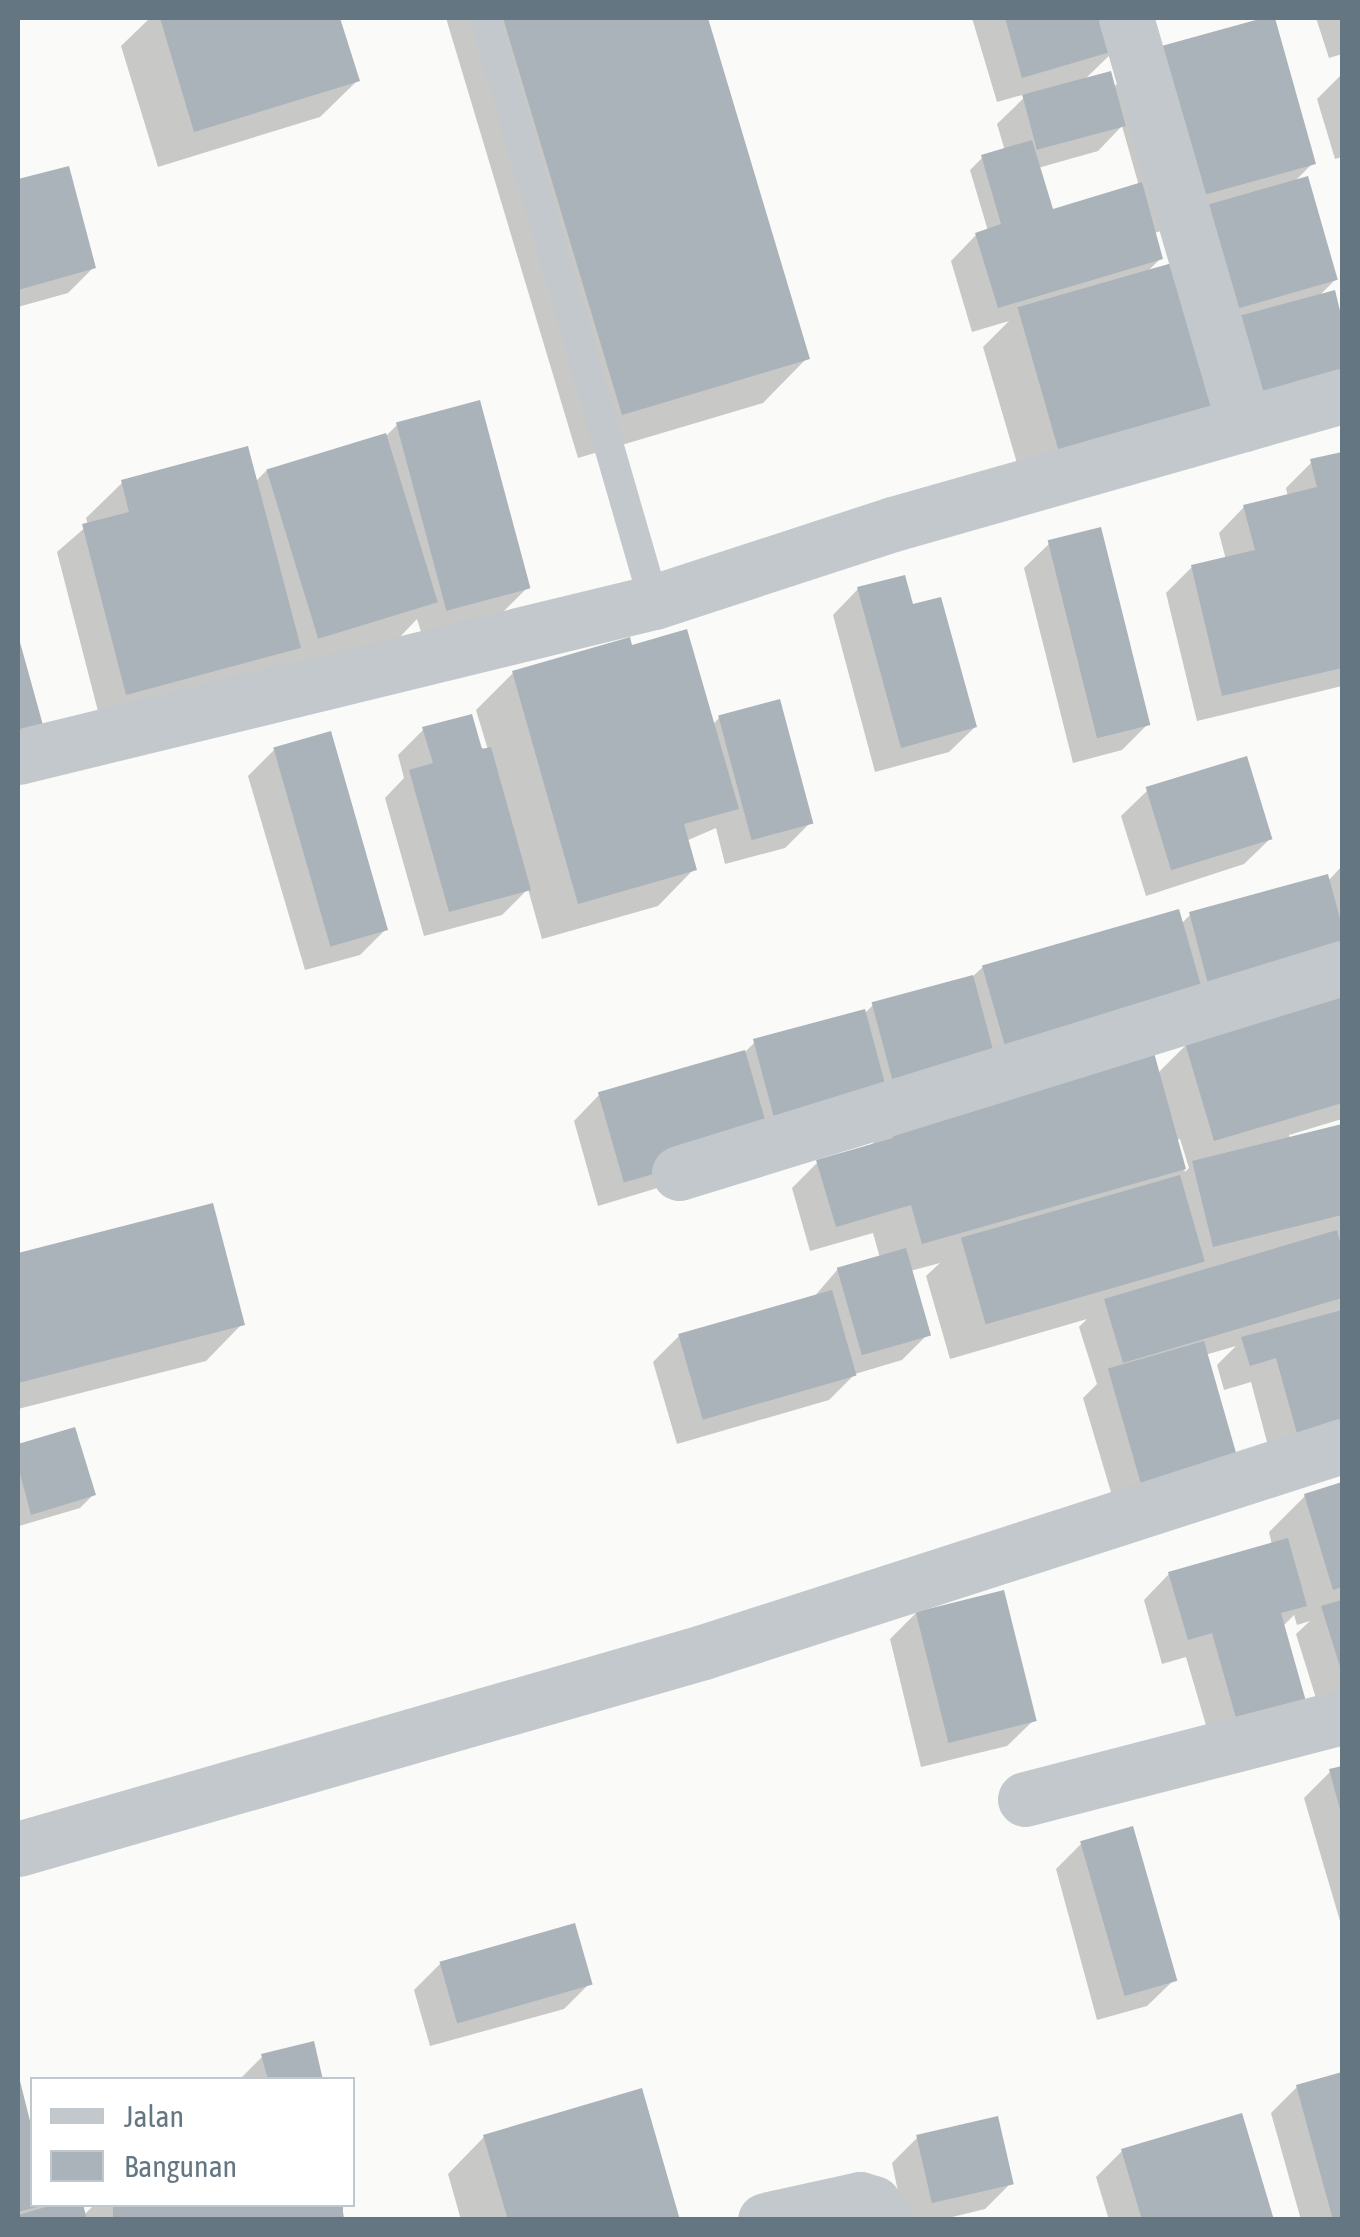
<!DOCTYPE html>
<style>
body{margin:0}
#map{position:relative;width:1360px;height:2237px;overflow:hidden;background:#fafaf8;font-family:"Asap Condensed",sans-serif}
div>[style]{position:absolute}
[style*='--x']{left:calc(var(--x)*1px);top:calc(var(--y)*1px);width:calc(var(--w)*1px);rotate:calc(var(--a)*1deg)}
.shadow>*{inset:0;background:#0003}
.building>*{inset:0;background:#aab3b9;transform-origin:0 0}
.service>*{height:30px;margin:-15px;padding:0 15px;transform-origin:15px;border-radius:15px;background:#c3c8cc}
.minor>*{height:55px;margin:-27.5px;padding:0 27.5px;transform-origin:27.5px;border-radius:27.5px;background:#c3c8cc}
span{translate:-50% -50%;white-space:nowrap;text-align:center;line-height:1.15;-webkit-text-stroke:10px #fff;paint-order:stroke}
.frame{position:absolute;inset:0;border:20px solid #657683;pointer-events:none}
.legend{position:absolute;left:30px;top:2077px;width:325px;height:130px;box-sizing:border-box;background:#fff;border:2px solid #c1c8cd;margin:0;padding:12px 18px;list-style:none;font-size:30px;color:#657683}
.legend li{display:flex;align-items:center;gap:20px;height:50px}
.legend b{width:50px;border:2px solid #c1c8cd}
</style>
<div id="map">
<div class="shadow">
<i style="clip-path:polygon(150px 18px,337px 18px,357px 81px,320px 117px,158px 167px,121px 46px)"></i>
<i style="clip-path:polygon(446px 18px,705px 18px,807px 358px,763px 403px,578px 458px)"></i>
<i style="clip-path:polygon(evenodd,972px 18px,1105px 18px,1115px 50px,1083px 81px,1113px 88px,1148px 52px,1272px 18px,1313px 163px,1293px 183px,1335px 280px,1317px 298px,1333px 293px,1342px 328px,1342px 400px,1028px 501px,983px 347px,1009px 321px,972px 332px,951px 261px,976px 235px,988px 231px,970px 170px,983px 157px,1005px 151px,997px 124px,1029px 93px,997px 102px,972px 18px,1122px 126px,1139px 186px,1044px 214px,1038px 168px,1098px 151px,1122px 126px,972px 18px,1175px 227px,1174px 266px,1145px 274px,1161px 258px,1154px 233px,1175px 227px)"></i>
<i style="clip-path:polygon(1316px 18px,1342px 18px,1342px 54px,1329px 58px)"></i>
<i style="clip-path:polygon(1342px 74px,1342px 157px,1335px 159px,1317px 99px)"></i>
<i style="clip-path:polygon(67px 169px,93px 268px,68px 293px,18px 307px,18px 182px)"></i>
<i style="clip-path:polygon(397px 425px,528px 587px,502px 613px,422px 635px,417px 619px,398px 639px,100px 719px,57px 552px,88px 525px,86px 518px,123px 482px,255px 482px,267px 470px,385px 437px)"></i>
<i style="clip-path:polygon(1342px 455px,1342px 686px,1197px 721px,1166px 593px,1192px 567px,1226px 560px,1219px 533px,1244px 507px,1288px 497px,1286px 488px,1312px 462px)"></i>
<i style="clip-path:polygon(1050px 543px,1148px 724px,1122px 750px,1073px 763px,1024px 568px)"></i>
<i style="clip-path:polygon(858px 589px,912px 607px,975px 727px,949px 752px,875px 772px,833px 615px)"></i>
<i style="clip-path:polygon(630px 648px,712px 725px,719px 718px,811px 822px,785px 848px,725px 864px,716px 828px,686px 841px,694px 869px,658px 906px,542px 939px,528px 889px,502px 915px,424px 936px,385px 798px,404px 778px,398px 755px,424px 729px,488px 750px,476px 710px,513px 673px)"></i>
<i style="clip-path:polygon(274px 750px,386px 929px,360px 955px,305px 970px,248px 776px)"></i>
<i style="clip-path:polygon(1147px 791px,1270px 839px,1244px 864px,1146px 896px,1121px 816px)"></i>
<i style="clip-path:polygon(1342px 866px,1342px 981px,598px 1206px,574px 1121px,599px 1095px,744px 1053px,755px 1042px,864px 1014px,873px 1005px,972px 977px,984px 966px,1181px 924px,1191px 914px,1328px 881px)"></i>
<i style="clip-path:polygon(evenodd,1342px 999px,1342px 1119px,1289px 1135px,1290px 1140px,1342px 1127px,1342px 1454px,1275px 1472px,1251px 1382px,1224px 1390px,1217px 1365px,1236px 1346px,1205px 1355px,1121px 1526px,1083px 1398px,1097px 1384px,1079px 1327px,1087px 1319px,950px 1359px,926px 1276px,940px 1263px,910px 1271px,928px 1334px,902px 1360px,855px 1374px,829px 1400px,677px 1444px,653px 1362px,679px 1336px,813px 1298px,838px 1269px,880px 1258px,873px 1233px,810px 1251px,792px 1188px,818px 1162px,869px 1147px,890px 1126px,1157px 1074px,1186px 1045px,1342px 999px,1180px 1139px,1189px 1168px,1185px 1172px,1176px 1140px,1180px 1139px)"></i>
<i style="clip-path:polygon(211px 1206px,242px 1324px,206px 1361px,18px 1409px,18px 1256px)"></i>
<i style="clip-path:polygon(73px 1430px,93px 1495px,80px 1508px,19px 1526px,18px 1447px)"></i>
<i style="clip-path:polygon(1342px 1484px,1342px 1719px,1324px 1724px,1296px 1634px,1310px 1621px,1297px 1625px,1294px 1615px,1282px 1627px,1306px 1711px,1215px 1756px,1186px 1657px,1162px 1664px,1144px 1600px,1169px 1574px,1272px 1545px,1269px 1532px,1305px 1496px)"></i>
<i style="clip-path:polygon(916px 1613px,1033px 1721px,1007px 1746px,921px 1767px,890px 1639px)"></i>
<i style="clip-path:polygon(1342px 1768px,1342px 1928px,1304px 1798px,1330px 1772px)"></i>
<i style="clip-path:polygon(1082px 1843px,1173px 1981px,1147px 2006px,1097px 2020px,1056px 1869px)"></i>
<i style="clip-path:polygon(440px 1964px,590px 1983px,564px 2009px,430px 2046px,414px 1990px)"></i>
<i style="clip-path:polygon(263px 2056px,321px 2080px,239px 2080px)"></i>
<i style="clip-path:polygon(1342px 2074px,1342px 2220px,1301px 2220px,1271px 2113px,1297px 2087px)"></i>
<i style="clip-path:polygon(18px 2083px,32px 2136px,32px 2204px,80px 2204px,83px 2216px,95px 2204px,341px 2204px,345px 2220px,18px 2220px)"></i>
<i style="clip-path:polygon(484px 2137px,677px 2220px,461px 2220px,448px 2174px)"></i>
<i style="clip-path:polygon(918px 2137px,1011px 2183px,985px 2209px,940px 2220px,904px 2220px,892px 2163px)"></i>
<i style="clip-path:polygon(1122px 2151px,1272px 2220px,1109px 2220px,1096px 2177px)"></i>
</div>
<div class="building">
<i style="clip-path:polygon(160px 18px,340px 18px,360px 81px,194px 132px)"></i>
<i style="clip-path:polygon(503px 18px,708px 18px,810px 359px,622px 415px)"></i>
<i style="clip-path:polygon(1005px 18px,1108px 18px,1117px 50px,1022px 78px)"></i>
<i style="clip-path:polygon(1263px 18px,1275px 18px,1316px 164px,1189px 199px,1147px 50px)"></i>
<i style="left:1111px;top:71px;width:57px;height:92px;rotate:75deg"></i>
<i style="clip-path:polygon(1032px 140px,1053px 209px,1142px 182px,1163px 259px,998px 308px,975px 233px,1001px 224px,981px 155px)"></i>
<i style="clip-path:polygon(69px 166px,96px 268px,18px 290px,18px 179px)"></i>
<i style="left:1308px;top:176px;width:108px;height:123px;rotate:74deg"></i>
<i style="left:1179px;top:261px;width:164px;height:168px;rotate:74deg"></i>
<i style="clip-path:polygon(1335px 290px,1342px 319px,1342px 392px,1251px 417px,1224px 320px)"></i>
<i style="left:480px;top:400px;width:195px;height:87px;rotate:75deg"></i>
<i style="left:386px;top:433px;width:177px;height:125px;rotate:73deg"></i>
<i style="clip-path:polygon(248px 446px,301px 648px,126px 695px,82px 524px,129px 512px,121px 480px)"></i>
<i style="clip-path:polygon(1342px 452px,1342px 668px,1222px 696px,1191px 565px,1255px 550px,1243px 505px,1317px 487px,1310px 459px)"></i>
<i style="left:1101px;top:527px;width:204px;height:55px;rotate:76deg"></i>
<i style="clip-path:polygon(905px 575px,913px 604px,941px 597px,977px 727px,901px 748px,857px 587px)"></i>
<i style="clip-path:polygon(687px 629px,739px 809px,684px 824px,697px 870px,578px 904px,512px 671px,630px 637px,632px 645px)"></i>
<i style="clip-path:polygon(18px 635px,46px 736px,18px 743px)"></i>
<i style="left:780px;top:699px;width:129px;height:64px;rotate:75deg"></i>
<i style="clip-path:polygon(472px 714px,482px 749px,491px 747px,531px 890px,449px 912px,409px 770px,433px 763px,422px 727px)"></i>
<i style="left:331px;top:731px;width:207px;height:60px;rotate:74deg"></i>
<i style="left:1247px;top:756px;width:87px;height:106px;rotate:73deg"></i>
<i style="clip-path:polygon(1328px 874px,1342px 926px,1342px 964px,1212px 999px,1189px 912px)"></i>
<i style="left:1179px;top:909px;width:101px;height:205px;rotate:74deg"></i>
<i style="left:973px;top:975px;width:98px;height:105px;rotate:75deg"></i>
<i style="clip-path:polygon(1342px 997px,1342px 1103px,1214px 1141px,1185px 1043px)"></i>
<i style="left:865px;top:1009px;width:96px;height:116px;rotate:75deg"></i>
<i style="clip-path:polygon(1153px 1049px,1186px 1169px,922px 1244px,911px 1205px,836px 1227px,816px 1160px,893px 1138px,889px 1124px)"></i>
<i style="left:745px;top:1050px;width:94px;height:153px;rotate:74deg"></i>
<i style="clip-path:polygon(1342px 1124px,1342px 1215px,1213px 1247px,1192px 1161px)"></i>
<i style="left:1180px;top:1175px;width:90px;height:228px;rotate:74deg"></i>
<i style="clip-path:polygon(213px 1203px,245px 1325px,18px 1383px,18px 1253px)"></i>
<i style="clip-path:polygon(1337px 1230px,1342px 1250px,1342px 1298px,1123px 1363px,1104px 1299px)"></i>
<i style="left:906px;top:1248px;width:91px;height:72px;rotate:74deg"></i>
<i style="left:832px;top:1290px;width:89px;height:160px;rotate:74deg"></i>
<i style="clip-path:polygon(1342px 1310px,1342px 1437px,1301px 1448px,1276px 1358px,1250px 1366px,1241px 1337px)"></i>
<i style="left:1204px;top:1341px;width:138px;height:100px;rotate:74deg"></i>
<i style="clip-path:polygon(75px 1427px,96px 1495px,31px 1515px,18px 1466px,18px 1444px)"></i>
<i style="clip-path:polygon(1342px 1482px,1342px 1587px,1333px 1590px,1304px 1494px)"></i>
<i style="clip-path:polygon(1288px 1538px,1307px 1606px,1281px 1613px,1309px 1712px,1240px 1732px,1212px 1633px,1188px 1640px,1168px 1572px)"></i>
<i style="left:1004px;top:1590px;width:135px;height:91px;rotate:76deg"></i>
<i style="clip-path:polygon(1342px 1600px,1342px 1673px,1321px 1606px)"></i>
<i style="clip-path:polygon(1342px 1766px,1342px 1813px,1341px 1813px,1329px 1769px)"></i>
<i style="left:1133px;top:1826px;width:161px;height:55px;rotate:74deg"></i>
<i style="left:575px;top:1923px;width:64px;height:141px;rotate:74deg"></i>
<i style="clip-path:polygon(314px 2041px,323px 2080px,268px 2080px,261px 2054px)"></i>
<i style="clip-path:polygon(1342px 2072px,1342px 2218px,1333px 2220px,1296px 2085px)"></i>
<i style="clip-path:polygon(19px 2077px,32px 2129px,32px 2204px,41px 2206px,18px 2212px)"></i>
<i style="clip-path:polygon(642px 2088px,680px 2220px,508px 2220px,483px 2135px)"></i>
<i style="clip-path:polygon(1242px 2113px,1274px 2220px,1142px 2220px,1121px 2149px)"></i>
<i style="left:998px;top:2116px;width:70px;height:84px;rotate:77deg"></i>
<i style="clip-path:polygon(56px 2204px,83px 2204px,87px 2220px,18px 2220px,18px 2215px)"></i>
<i style="left:113px;top:2204px;width:230px;height:16px"></i>
</div>
<div class="service">
<i style="--x:485;--y:18;--w:608;--a:73.86"></i>
</div>
<div class="minor">
<i style="--x:1126;--y:18;--w:423;--a:73.8"></i>
<i style="--x:18;--y:757;--w:655;--a:-13.7"></i>
<i style="--x:654;--y:602;--w:251;--a:-18.1"></i>
<i style="--x:893;--y:524;--w:467;--a:-15.9"></i>
<i style="--x:679;--y:1173;--w:694;--a:-17.18"></i>
<i style="--x:1025;--y:1799;--w:327;--a:-14.5"></i>
<i style="--x:18;--y:1849;--w:713;--a:-16.04"></i>
<i style="--x:703;--y:1652;--w:671;--a:-17.87"></i>
<i style="--x:765;--y:2220;--w:97;--a:-12.5"></i>
<i style="--x:860;--y:2199;--w:14;--a:17"></i>
<i style="--x:873;--y:2203;--w:22;--a:51"></i>
</div>
<div class="frame"></div>
<ul class="legend">
<li><b style="height:12px;background:#c3c8cc"></b>Jalan</li>
<li><b style="height:28px;background:#aab3b9"></b>Bangunan</li>
</ul>
</div>
